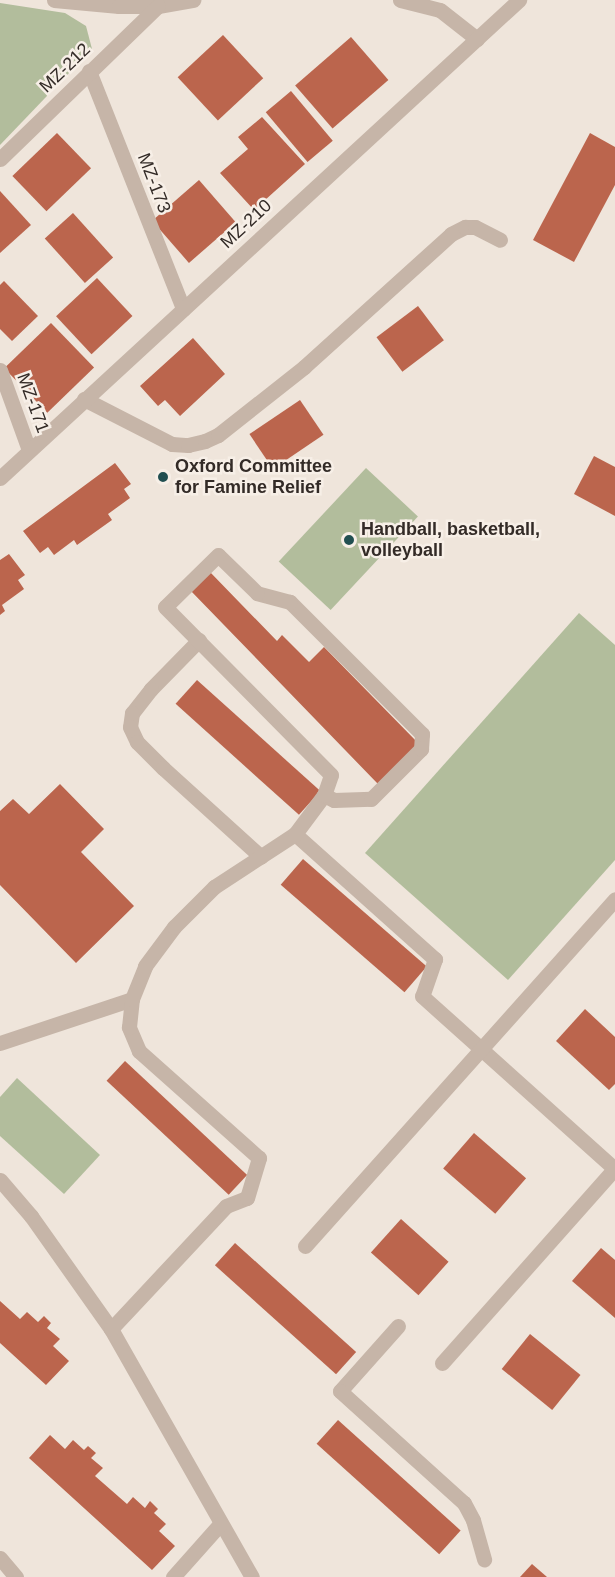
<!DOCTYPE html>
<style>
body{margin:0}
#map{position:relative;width:615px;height:1577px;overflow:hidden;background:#efe5db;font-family:Helvetica,sans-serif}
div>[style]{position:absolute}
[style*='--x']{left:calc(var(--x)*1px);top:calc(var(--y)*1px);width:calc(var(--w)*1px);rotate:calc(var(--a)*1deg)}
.green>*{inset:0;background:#b2bd9c;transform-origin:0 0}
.building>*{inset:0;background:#bb654d;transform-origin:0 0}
.minor>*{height:15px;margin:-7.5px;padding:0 7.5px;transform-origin:7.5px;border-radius:7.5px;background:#c6b5a8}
.dots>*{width:16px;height:16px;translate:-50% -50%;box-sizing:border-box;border:3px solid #f7efe7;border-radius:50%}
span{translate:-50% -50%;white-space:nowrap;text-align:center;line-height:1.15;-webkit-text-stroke:5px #f7efe7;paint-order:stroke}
.street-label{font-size:18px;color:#332b27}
.poi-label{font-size:18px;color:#332b27;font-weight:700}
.left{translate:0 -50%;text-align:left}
</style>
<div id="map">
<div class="green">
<i style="clip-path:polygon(0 3px,65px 13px,86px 26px,92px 49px,0 145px)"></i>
<i style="left:366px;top:468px;width:71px;height:128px;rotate:43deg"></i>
<i style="clip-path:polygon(579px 613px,615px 645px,615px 860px,508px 980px,365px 853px)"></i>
<i style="clip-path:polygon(17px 1078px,100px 1155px,64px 1194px,0 1136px,0 1097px)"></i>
</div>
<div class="building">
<i style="left:223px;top:35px;width:59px;height:62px;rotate:47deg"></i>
<i style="left:351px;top:37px;width:57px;height:74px;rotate:49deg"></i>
<i style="left:291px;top:91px;width:65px;height:33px;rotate:50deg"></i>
<i style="clip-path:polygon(262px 117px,305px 164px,254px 210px,220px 173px,248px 149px,238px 137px)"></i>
<i style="left:57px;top:133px;width:49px;height:62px;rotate:46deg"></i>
<i style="clip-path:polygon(590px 133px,615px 147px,615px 185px,574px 262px,533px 240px)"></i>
<i style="left:199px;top:180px;width:56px;height:62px;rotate:49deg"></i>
<i style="clip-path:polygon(0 191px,31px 225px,0 253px)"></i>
<i style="left:73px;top:213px;width:60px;height:38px;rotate:48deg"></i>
<i style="left:97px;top:278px;width:52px;height:56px;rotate:47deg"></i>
<i style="clip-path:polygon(4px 281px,38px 316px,12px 341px,0 329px,0 285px)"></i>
<i style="left:418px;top:306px;width:43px;height:52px;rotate:53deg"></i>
<i style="left:51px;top:323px;width:62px;height:65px;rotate:46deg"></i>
<i style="clip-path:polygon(193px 338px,225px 374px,180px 416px,165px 400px,158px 406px,140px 386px)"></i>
<i style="left:300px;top:400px;width:42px;height:61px;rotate:56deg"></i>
<i style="clip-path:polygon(594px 456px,615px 467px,615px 516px,574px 494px)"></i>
<i style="clip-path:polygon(115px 463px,131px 484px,124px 489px,130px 498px,108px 514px,112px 520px,77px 545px,74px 540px,54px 555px,48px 547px,40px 553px,23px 531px)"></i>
<i style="clip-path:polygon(9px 554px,25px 575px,18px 580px,24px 589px,2px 605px,5px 611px,0 615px,0 560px)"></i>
<i style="clip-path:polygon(209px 571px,277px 641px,282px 635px,309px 662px,324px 647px,419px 744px,378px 784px,190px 590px)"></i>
<i style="left:197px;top:680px;width:166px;height:32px;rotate:42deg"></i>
<i style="clip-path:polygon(60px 784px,104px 829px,81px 852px,134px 906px,76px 963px,0 885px,0 811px,13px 799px,29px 814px)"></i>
<i style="left:303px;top:859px;width:164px;height:34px;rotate:41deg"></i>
<i style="clip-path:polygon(585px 1009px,615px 1037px,615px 1084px,609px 1090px,556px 1041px)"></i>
<i style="left:125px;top:1061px;width:167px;height:27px;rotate:43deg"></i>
<i style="left:474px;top:1133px;width:69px;height:47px;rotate:41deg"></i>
<i style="left:401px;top:1219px;width:64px;height:45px;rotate:42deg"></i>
<i style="left:235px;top:1243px;width:163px;height:30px;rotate:42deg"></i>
<i style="clip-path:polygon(601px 1248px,615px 1260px,615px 1318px,572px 1281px)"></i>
<i style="clip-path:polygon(0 1301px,20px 1319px,27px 1312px,38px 1322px,44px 1316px,51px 1323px,47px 1328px,60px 1339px,53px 1346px,69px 1361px,46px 1385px,0 1343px)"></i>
<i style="left:530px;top:1334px;width:65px;height:45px;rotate:39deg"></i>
<i style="left:338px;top:1420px;width:165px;height:32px;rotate:42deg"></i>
<i style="clip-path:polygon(50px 1435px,65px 1449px,73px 1440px,84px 1450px,88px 1446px,96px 1453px,91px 1458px,103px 1468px,95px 1476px,127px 1504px,133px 1497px,145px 1508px,150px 1501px,158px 1509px,154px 1513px,166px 1524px,159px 1531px,175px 1546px,152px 1570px,29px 1458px)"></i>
<i style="clip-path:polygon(532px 1564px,547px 1577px,520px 1577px)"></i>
</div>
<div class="minor">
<i style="--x:54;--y:0;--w:65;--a:5.3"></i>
<i style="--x:119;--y:6;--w:39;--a:0"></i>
<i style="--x:158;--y:6;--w:36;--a:-10"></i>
<i style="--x:400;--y:0;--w:41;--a:14"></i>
<i style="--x:440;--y:10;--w:47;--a:38.1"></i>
<i style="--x:89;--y:71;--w:256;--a:68.4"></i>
<i style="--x:0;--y:159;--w:220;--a:-44.1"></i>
<i style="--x:0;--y:370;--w:85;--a:70.1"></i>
<i style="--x:84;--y:399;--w:99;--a:27.1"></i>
<i style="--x:172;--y:444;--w:16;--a:4"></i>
<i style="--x:188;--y:445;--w:17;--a:-13"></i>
<i style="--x:205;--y:441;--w:14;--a:-25"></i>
<i style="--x:218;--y:435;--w:110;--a:-38.3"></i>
<i style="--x:304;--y:367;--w:198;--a:-42.1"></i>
<i style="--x:451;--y:234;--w:16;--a:-27"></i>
<i style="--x:465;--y:227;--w:10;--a:0"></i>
<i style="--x:475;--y:227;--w:28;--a:27"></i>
<i style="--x:0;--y:478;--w:706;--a:-42.65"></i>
<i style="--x:199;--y:640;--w:69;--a:134.4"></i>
<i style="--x:151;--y:689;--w:31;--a:128"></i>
<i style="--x:132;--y:713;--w:14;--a:98"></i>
<i style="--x:130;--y:727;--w:17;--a:65"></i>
<i style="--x:137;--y:742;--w:37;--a:45"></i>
<i style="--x:163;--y:768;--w:132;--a:42.2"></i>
<i style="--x:295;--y:834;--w:188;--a:41.8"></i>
<i style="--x:435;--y:959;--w:39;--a:109"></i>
<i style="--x:422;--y:996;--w:259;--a:41.9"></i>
<i style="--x:0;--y:1043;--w:139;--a:-18.4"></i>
<i style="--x:0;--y:1180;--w:48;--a:49.3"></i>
<i style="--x:31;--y:1216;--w:138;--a:54.7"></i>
<i style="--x:111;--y:1329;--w:285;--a:60.4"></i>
<i style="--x:305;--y:1246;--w:465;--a:-48.2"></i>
<i style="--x:398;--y:1326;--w:87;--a:131.7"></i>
<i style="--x:340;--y:1391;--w:167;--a:42.1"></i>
<i style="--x:464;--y:1503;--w:19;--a:62"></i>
<i style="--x:473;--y:1520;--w:41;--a:74.2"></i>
<i style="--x:111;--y:1329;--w:168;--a:-46.9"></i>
<i style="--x:226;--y:1206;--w:22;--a:-21"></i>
<i style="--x:247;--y:1198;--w:42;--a:-73.3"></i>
<i style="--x:259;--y:1158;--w:161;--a:-138.3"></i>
<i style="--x:139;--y:1051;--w:26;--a:-113"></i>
<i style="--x:129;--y:1027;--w:28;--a:-84"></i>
<i style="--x:132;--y:999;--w:35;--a:-68"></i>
<i style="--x:145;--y:966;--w:49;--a:-53.4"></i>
<i style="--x:174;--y:927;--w:57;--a:-45"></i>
<i style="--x:214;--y:887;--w:97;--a:-33.2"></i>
<i style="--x:295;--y:834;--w:49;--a:-53.4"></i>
<i style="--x:324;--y:795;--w:11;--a:27"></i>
<i style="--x:334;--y:800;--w:37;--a:-2"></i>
<i style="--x:371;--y:799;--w:71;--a:-45"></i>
<i style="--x:421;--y:749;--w:15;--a:-86"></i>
<i style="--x:422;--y:734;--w:187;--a:-135"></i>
<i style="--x:290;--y:602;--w:34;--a:-165"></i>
<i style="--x:257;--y:593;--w:54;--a:-135.7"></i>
<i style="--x:218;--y:555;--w:74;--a:135.5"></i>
<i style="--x:165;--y:607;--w:236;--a:45.3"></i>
<i style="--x:331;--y:775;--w:21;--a:109"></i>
<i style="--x:442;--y:1363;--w:261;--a:-48.4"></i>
<i style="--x:0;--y:1558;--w:25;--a:50"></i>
<i style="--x:173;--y:1577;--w:71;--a:-48.4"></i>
</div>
<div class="dots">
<i style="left:163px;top:477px;background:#214f51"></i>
<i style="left:349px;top:540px;background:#214f51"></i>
</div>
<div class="street-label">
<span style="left:65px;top:68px;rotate:-44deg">MZ-212</span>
<span style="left:154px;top:183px;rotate:69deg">MZ-173</span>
<span style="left:246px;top:224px;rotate:-43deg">MZ-210</span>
<span style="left:33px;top:403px;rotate:70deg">MZ-171</span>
</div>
<div class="poi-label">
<span class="left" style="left:175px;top:477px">Oxford Committee<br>for Famine Relief</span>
<span class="left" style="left:361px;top:540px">Handball, basketball,<br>volleyball</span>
</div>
</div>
